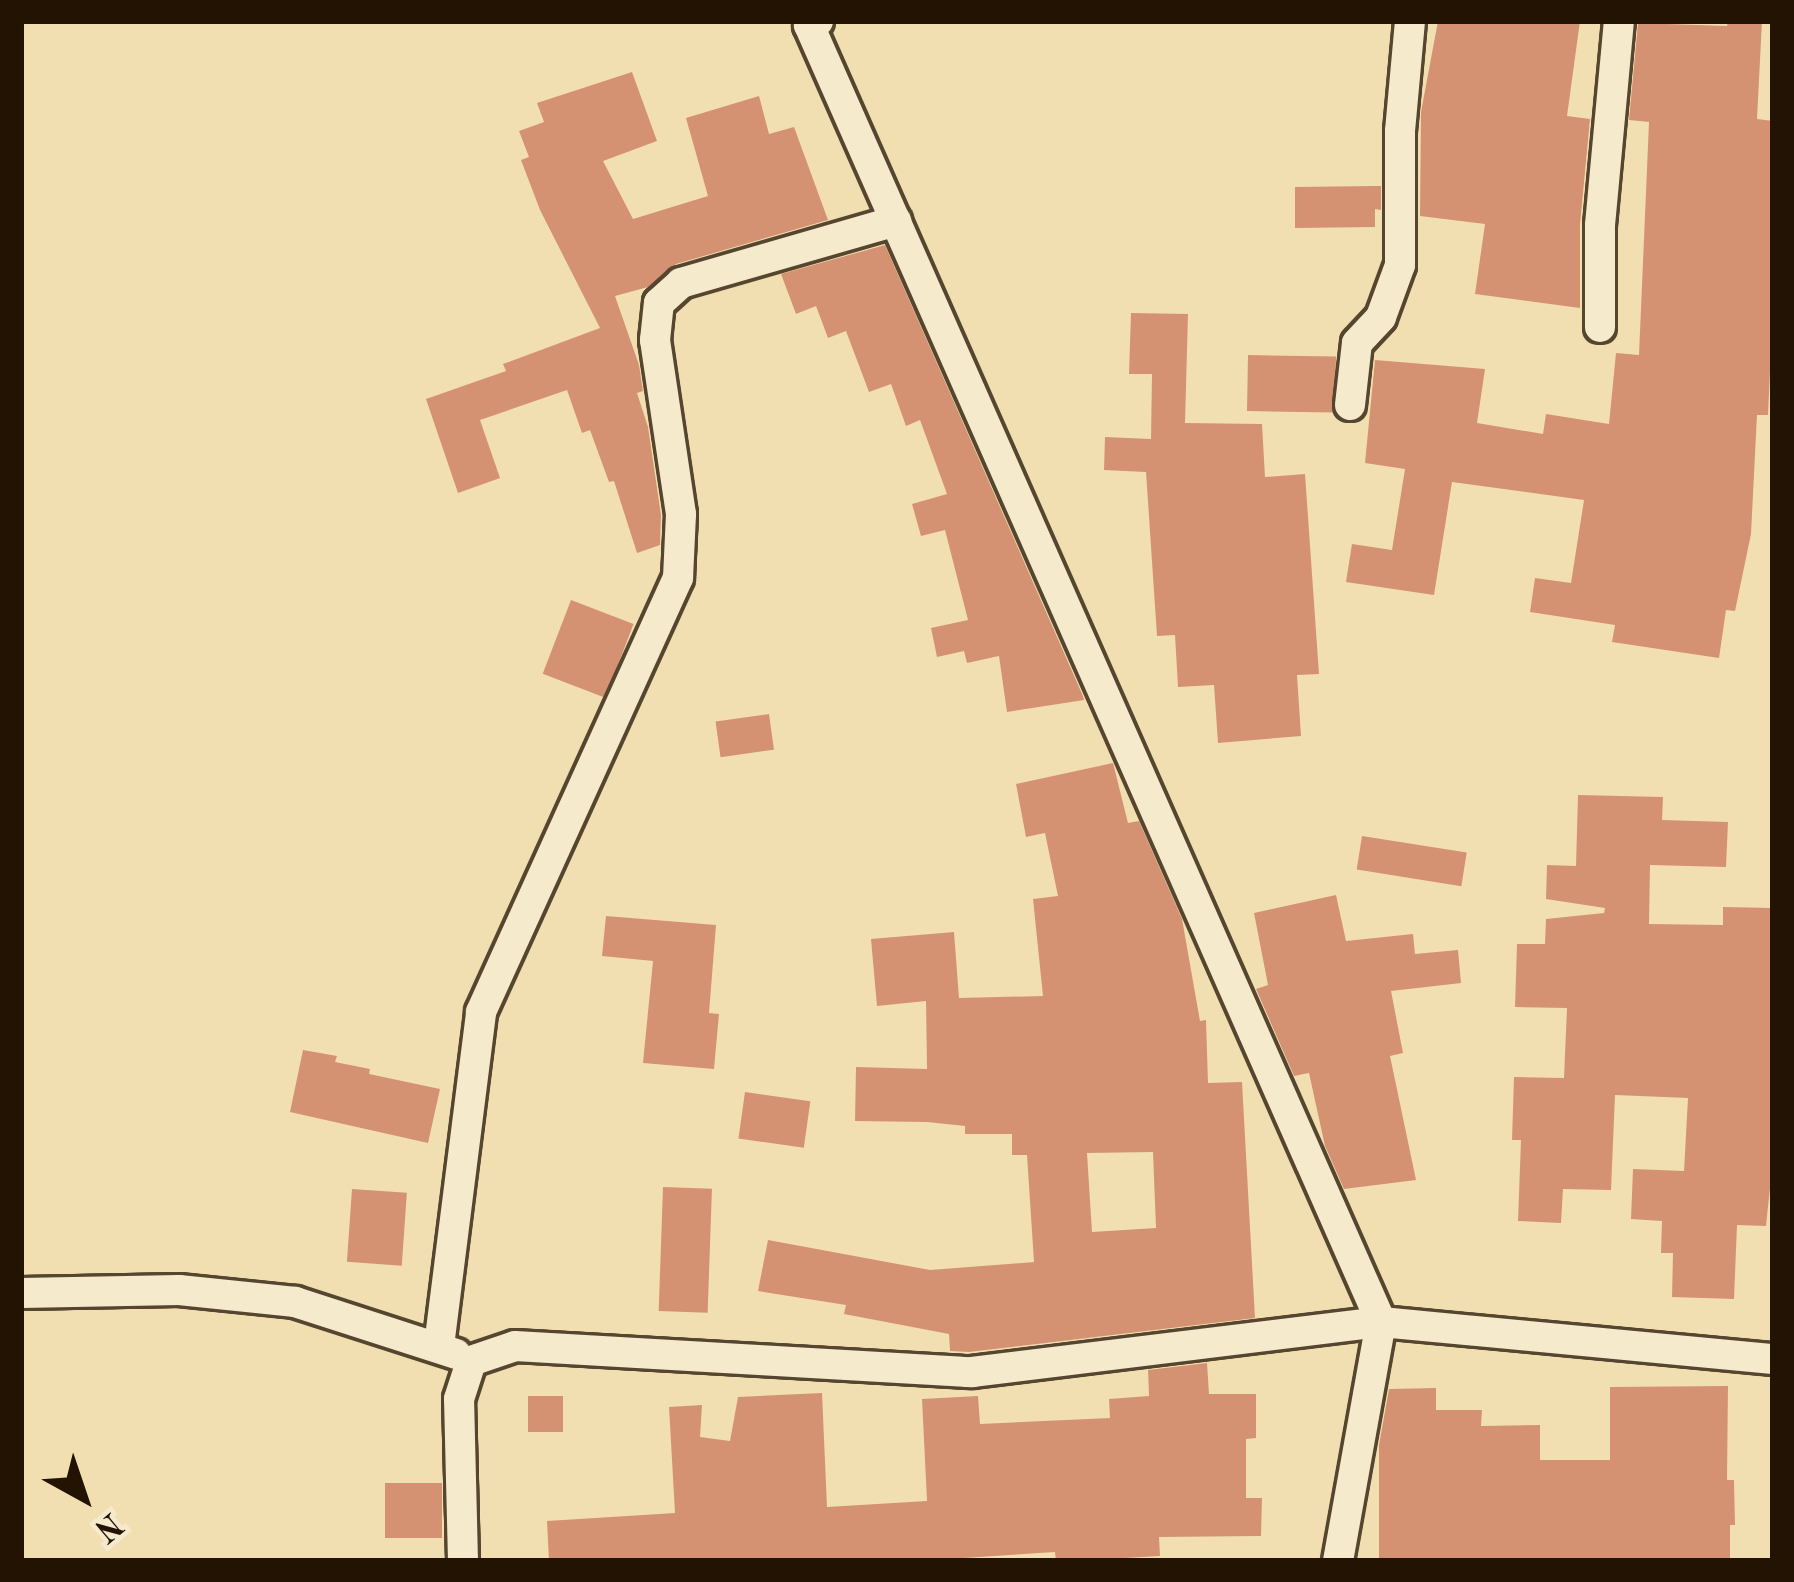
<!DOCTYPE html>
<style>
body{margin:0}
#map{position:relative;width:1794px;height:1582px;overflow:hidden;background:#f1dfb2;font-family:"Old Standard TT",serif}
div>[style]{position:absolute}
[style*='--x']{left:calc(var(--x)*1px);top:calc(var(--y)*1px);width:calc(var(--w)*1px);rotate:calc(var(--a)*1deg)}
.building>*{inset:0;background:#d59273;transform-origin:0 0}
.roads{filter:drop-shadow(3px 0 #56462f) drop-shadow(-3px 0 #56462f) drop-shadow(0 3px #56462f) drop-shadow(0 -3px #56462f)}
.minor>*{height:30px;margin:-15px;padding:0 15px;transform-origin:15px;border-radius:15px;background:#f6eacd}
span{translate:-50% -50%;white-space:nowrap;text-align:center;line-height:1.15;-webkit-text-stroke:9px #f6eacd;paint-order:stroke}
.frame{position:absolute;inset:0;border:24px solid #231303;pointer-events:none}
.north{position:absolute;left:24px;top:1438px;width:120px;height:120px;-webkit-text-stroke:9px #f6eacd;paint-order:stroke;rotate:140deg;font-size:33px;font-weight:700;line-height:48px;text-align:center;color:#231303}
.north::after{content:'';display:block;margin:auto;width:42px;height:54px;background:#231303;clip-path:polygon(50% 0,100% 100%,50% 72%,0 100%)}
</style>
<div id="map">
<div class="building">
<i style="clip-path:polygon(1438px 21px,1580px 21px,1567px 116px,1590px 119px,1580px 225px,1580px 308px,1475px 294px,1485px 224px,1420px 216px,1421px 112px)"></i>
<i style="clip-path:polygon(1728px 21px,1762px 21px,1757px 119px,1773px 121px,1773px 305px,1768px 415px,1757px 415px,1751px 534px,1735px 611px,1726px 610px,1719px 658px,1612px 642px,1615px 625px,1530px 612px,1535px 578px,1571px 583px,1584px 500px,1452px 482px,1434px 595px,1346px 582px,1352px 544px,1392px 550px,1405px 469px,1365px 463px,1375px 360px,1485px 369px,1477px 423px,1543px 434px,1546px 414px,1609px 424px,1616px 353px,1639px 355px,1649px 122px,1629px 120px,1638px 23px,1727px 26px)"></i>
<i style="clip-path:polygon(632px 72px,657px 141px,603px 161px,633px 219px,708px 196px,686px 118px,759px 96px,769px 134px,794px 127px,828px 220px,676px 264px,648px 287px,615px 296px,639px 365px,643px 391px,637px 393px,648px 427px,661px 515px,660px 545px,637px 553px,614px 481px,609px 482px,590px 430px,582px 433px,567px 390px,480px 420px,500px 478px,458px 493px,426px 399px,506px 371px,503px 364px,600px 328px,540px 210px,521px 160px,529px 157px,519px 131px,544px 122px,537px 103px)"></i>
<i style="clip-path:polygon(1375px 186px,1381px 186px,1381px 210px,1375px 209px,1375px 227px,1295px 228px,1295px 187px)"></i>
<i style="clip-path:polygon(885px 245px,1083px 696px,1084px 700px,1007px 712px,999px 656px,967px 663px,964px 651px,937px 657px,931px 628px,968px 620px,945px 530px,921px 536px,912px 504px,947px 494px,920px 420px,906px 426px,891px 384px,869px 392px,846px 331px,828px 338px,816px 306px,796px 314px,781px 274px)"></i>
<i style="clip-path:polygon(1131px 313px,1188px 314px,1185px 423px,1262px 424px,1265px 477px,1305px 474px,1319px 674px,1297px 675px,1301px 736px,1218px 743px,1214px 685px,1178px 687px,1175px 635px,1157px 636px,1146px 472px,1104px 470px,1105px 437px,1151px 439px,1152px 374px,1129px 374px)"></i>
<i style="left:1248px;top:355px;width:88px;height:56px;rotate:1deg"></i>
<i style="left:571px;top:600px;width:67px;height:79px;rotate:21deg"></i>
<i style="left:769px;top:714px;width:36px;height:54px;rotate:82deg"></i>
<i style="clip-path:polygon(evenodd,1113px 763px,1128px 823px,1139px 821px,1182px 919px,1200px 1021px,1206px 1020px,1208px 1083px,1242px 1082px,1255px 1318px,969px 1352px,950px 1351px,949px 1334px,844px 1314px,846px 1305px,758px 1291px,768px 1240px,930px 1270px,1034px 1262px,1027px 1155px,1012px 1155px,1012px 1134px,965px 1134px,965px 1126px,927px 1122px,855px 1121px,856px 1067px,927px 1069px,926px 1001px,877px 1006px,871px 939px,954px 932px,959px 998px,1043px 996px,1033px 899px,1058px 896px,1045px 833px,1026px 837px,1016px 784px,1113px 763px,1153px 1152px,1156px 1228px,1092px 1232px,1087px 1153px,1153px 1152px)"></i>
<i style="clip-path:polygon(1578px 795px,1663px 797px,1662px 820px,1728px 822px,1726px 867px,1650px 865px,1649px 924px,1723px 925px,1723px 907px,1773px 908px,1772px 1169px,1766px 1226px,1737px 1225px,1734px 1299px,1672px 1297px,1673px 1253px,1661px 1253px,1662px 1221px,1631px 1219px,1633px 1169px,1684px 1171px,1688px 1098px,1615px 1095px,1611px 1190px,1563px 1189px,1561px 1223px,1518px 1221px,1521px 1140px,1512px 1140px,1514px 1077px,1564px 1078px,1567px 1008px,1515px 1007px,1517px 944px,1545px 944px,1546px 919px,1604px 913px,1605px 908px,1546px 899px,1547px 865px,1576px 866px)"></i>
<i style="left:1362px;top:836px;width:106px;height:34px;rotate:9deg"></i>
<i style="clip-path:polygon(1336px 895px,1346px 941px,1413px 934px,1415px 954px,1458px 950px,1461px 983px,1391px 991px,1403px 1053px,1390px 1056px,1416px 1180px,1344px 1189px,1325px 1146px,1309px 1073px,1294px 1076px,1256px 989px,1268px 985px,1254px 913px)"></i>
<i style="clip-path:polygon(606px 916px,716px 925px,709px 1013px,719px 1014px,714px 1069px,643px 1063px,653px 961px,602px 956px)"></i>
<i style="clip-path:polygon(303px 1050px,337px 1056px,335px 1062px,370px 1069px,369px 1074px,440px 1089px,428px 1143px,290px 1112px)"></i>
<i style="left:745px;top:1092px;width:66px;height:47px;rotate:8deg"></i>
<i style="left:663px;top:1187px;width:49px;height:124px;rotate:2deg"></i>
<i style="left:352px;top:1189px;width:55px;height:73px;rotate:4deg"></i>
<i style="clip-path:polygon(1207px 1363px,1209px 1394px,1256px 1394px,1256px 1438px,1246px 1439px,1246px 1498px,1262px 1498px,1261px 1536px,1159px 1537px,1160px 1556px,1072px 1561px,1056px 1561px,1055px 1552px,918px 1561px,549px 1561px,547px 1521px,675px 1513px,669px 1407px,702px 1405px,700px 1437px,730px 1441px,738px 1397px,822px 1393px,827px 1507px,927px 1501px,922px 1399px,978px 1396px,980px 1424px,1110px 1418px,1109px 1399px,1149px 1396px,1148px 1370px)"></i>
<i style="clip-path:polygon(1728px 1386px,1727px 1480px,1734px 1480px,1735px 1525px,1730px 1525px,1730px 1561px,1379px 1561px,1379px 1445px,1389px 1389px,1436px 1388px,1436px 1410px,1482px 1410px,1481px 1426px,1540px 1425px,1540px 1460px,1610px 1460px,1610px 1387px)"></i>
<i style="left:528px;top:1396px;width:35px;height:36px"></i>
<i style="left:385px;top:1483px;width:57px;height:55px"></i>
</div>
<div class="roads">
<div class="minor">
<i style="--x:818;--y:21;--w:10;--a:156"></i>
<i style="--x:809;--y:25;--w:1418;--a:66.2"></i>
<i style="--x:1381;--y:1322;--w:243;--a:100.2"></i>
<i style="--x:1600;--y:327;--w:102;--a:-90"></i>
<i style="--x:1600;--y:225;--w:205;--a:-84.7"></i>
<i style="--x:1350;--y:405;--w:62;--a:-83.6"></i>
<i style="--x:1357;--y:343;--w:35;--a:-47"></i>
<i style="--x:1381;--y:317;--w:55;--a:-69.9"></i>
<i style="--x:1400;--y:265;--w:134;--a:-90"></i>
<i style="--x:1400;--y:131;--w:110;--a:-84.8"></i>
<i style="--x:21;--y:1293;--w:158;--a:-1.1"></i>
<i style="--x:179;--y:1290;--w:117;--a:5.9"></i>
<i style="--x:295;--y:1302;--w:169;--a:17.9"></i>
<i style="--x:439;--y:1346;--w:337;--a:-82.8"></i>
<i style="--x:481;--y:1012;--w:477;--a:-65.6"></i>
<i style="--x:678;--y:578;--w:64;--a:-87.3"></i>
<i style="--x:681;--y:514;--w:176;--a:-98.5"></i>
<i style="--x:655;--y:340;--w:37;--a:-84"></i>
<i style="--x:659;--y:303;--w:30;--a:-42"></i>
<i style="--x:681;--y:283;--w:224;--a:-16.1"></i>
<i style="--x:463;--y:1561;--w:162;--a:-91.4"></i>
<i style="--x:459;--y:1399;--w:40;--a:-72"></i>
<i style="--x:471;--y:1361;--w:46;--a:-18.8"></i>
<i style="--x:515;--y:1346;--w:458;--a:3.3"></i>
<i style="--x:972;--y:1372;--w:412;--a:-7"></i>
<i style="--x:1381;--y:1322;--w:394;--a:5.4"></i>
</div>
</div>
<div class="frame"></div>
<div class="north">N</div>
</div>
